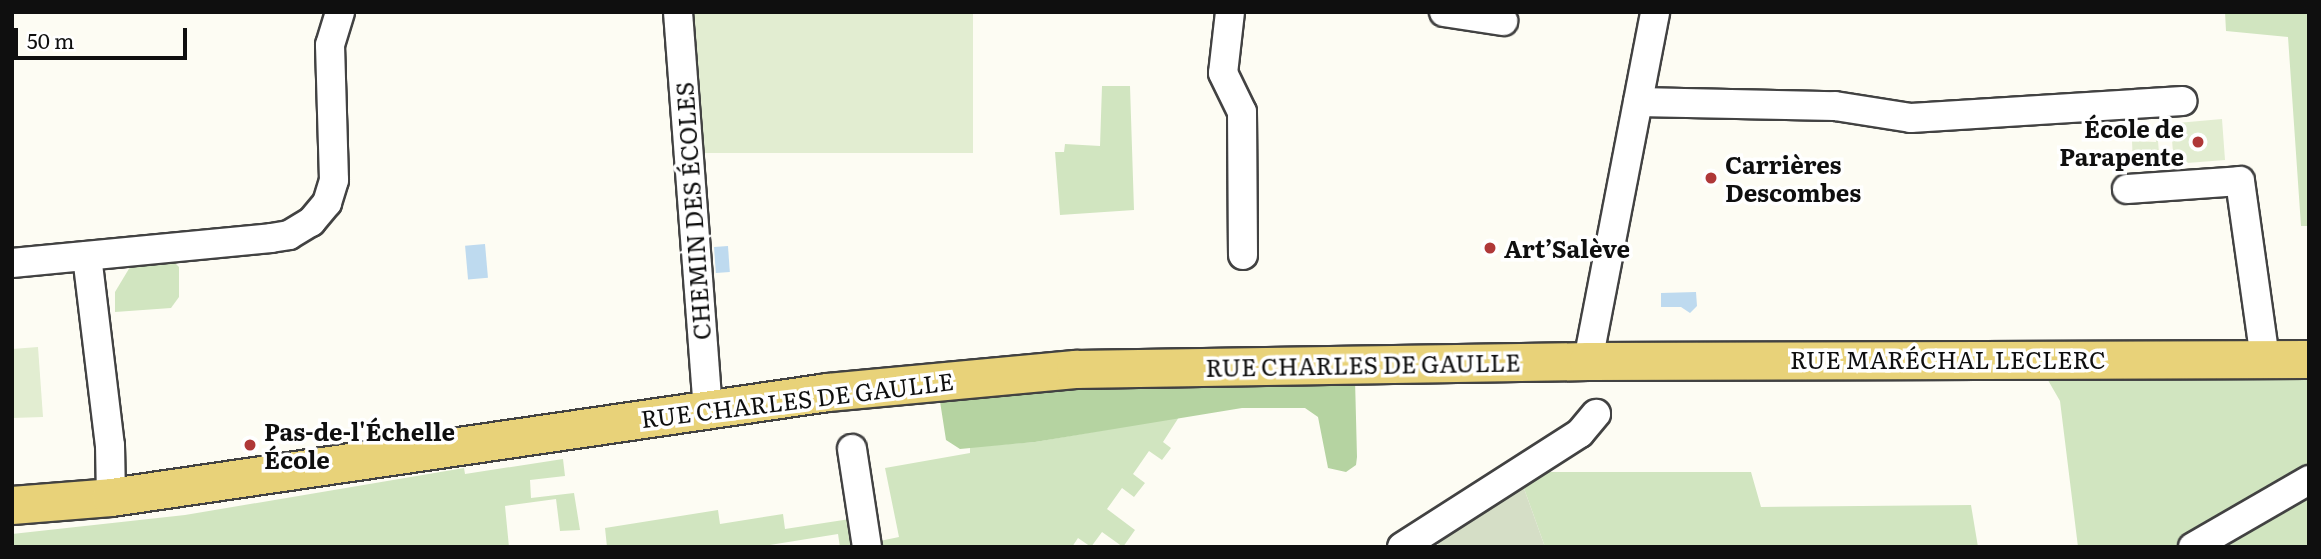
<!DOCTYPE html>
<meta charset="utf-8">
<style>
body{margin:0}
#map{position:relative;width:2321px;height:559px;overflow:hidden;background:#fdfcf3;font-family:Literata,serif}
div>[style]{position:absolute}
[style*='--x']{left:calc(var(--x)*1px);top:calc(var(--y)*1px);width:calc(var(--w)*1px);rotate:calc(var(--a)*1deg)}
.green>*{inset:0;background:#d1e5c0}
.forest>*{inset:0;background:#b5d3a1}
.cemetery>*{inset:0;background:#d5dec6}
.pitch>*{inset:0;background:#e2edd1;transform-origin:0 0}
.water>*{inset:0;background:#bedaef;transform-origin:0 0}
.roads{filter:drop-shadow(2px 0 #424242) drop-shadow(-2px 0 #424242) drop-shadow(0 2px #424242) drop-shadow(0 -2px #424242)}
.minor>*{height:28px;margin:-14px;padding:0 14px;transform-origin:14px;border-radius:14px;background:#fff}
.major>*{height:37px;margin:-18.5px;padding:0 18.5px;transform-origin:18.5px;border-radius:18.5px;background:#e8d279}
.dots>*{width:19px;height:19px;translate:-50% -50%;box-sizing:border-box;border:4px solid #fff;border-radius:50%}
span{translate:-50% -50%;white-space:nowrap;text-align:center;line-height:1.15;-webkit-text-stroke:7px #fff;paint-order:stroke}
.poi-label{font-size:24px;color:#0f0f0f;font-weight:700}
.right{translate:-100% -50%;text-align:right}
.left{translate:0 -50%;text-align:left}
.street-label{font-size:24px;color:#0f0f0f}
.frame{position:absolute;inset:0;border:14px solid #0f0f0f;pointer-events:none}
.scale{position:absolute;left:14px;top:28px;width:173px;height:32px;box-sizing:border-box;border:4px solid #0f0f0f;border-top:0;padding-left:9px;font-size:21px;line-height:24px;white-space:nowrap;color:#0f0f0f;-webkit-text-stroke:5px #fff;paint-order:stroke}
</style>
<div id="map">
<div class="green">
<i style="clip-path:polygon(2225px 12px,2309px 12px,2309px 226px,2301px 226px,2288px 37px,2226px 31px)"></i>
<i style="clip-path:polygon(1102px 86px,1130px 86px,1134px 210px,1060px 215px,1055px 152px,1064px 152px,1065px 144px,1100px 146px)"></i>
<i style="clip-path:polygon(172px 260px,179px 267px,179px 297px,171px 308px,115px 312px,115px 292px,130px 267px)"></i>
<i style="clip-path:polygon(2045px 375px,2309px 379px,2309px 547px,2078px 547px,2060px 401px)"></i>
<i style="clip-path:polygon(1179px 417px,1163px 442px,1171px 448px,1162px 460px,1149px 451px,1133px 474px,1145px 483px,1134px 497px,1122px 488px,1107px 509px,1135px 530px,1123px 547px,1102px 532px,1091px 547px,1078px 538px,1072px 547px,875px 547px,875px 542px,899px 537px,885px 468px,970px 453px,970px 447px,1035px 442px)"></i>
<i style="clip-path:polygon(563px 459px,565px 476px,530px 480px,531px 498px,574px 493px,580px 530px,560px 531px,556px 499px,505px 506px,509px 547px,12px 547px,12px 534px,185px 515px,464px 468px,465px 474px)"></i>
<i style="clip-path:polygon(1538px 472px,1751px 472px,1761px 507px,1971px 505px,1978px 547px,1545px 547px,1521px 480px)"></i>
<i style="clip-path:polygon(718px 510px,720px 524px,783px 514px,785px 529px,850px 519px,855px 547px,840px 547px,838px 534px,757px 547px,607px 547px,605px 528px)"></i>
</div>
<div class="forest">
<i style="clip-path:polygon(1355px 379px,1357px 457px,1356px 465px,1346px 472px,1328px 468px,1318px 417px,1305px 408px,1242px 408px,1035px 442px,960px 449px,946px 440px,939px 395px,1184px 382px)"></i>
</div>
<div class="cemetery">
<i style="clip-path:polygon(1521px 480px,1545px 547px,1439px 547px,1435px 537px)"></i>
</div>
<div class="pitch">
<i style="left:687px;top:12px;width:286px;height:141px"></i>
<i style="clip-path:polygon(2222px 119px,2225px 160px,2174px 164px,2172px 140px,2158px 141px,2160px 164px,2133px 165px,2132px 141px,2156px 142px,2155px 125px)"></i>
<i style="clip-path:polygon(38px 347px,43px 417px,12px 418px,12px 349px)"></i>
</div>
<div class="water">
<i style="left:485px;top:244px;width:34px;height:20px;rotate:85deg"></i>
<i style="left:728px;top:246px;width:26px;height:14px;rotate:86deg"></i>
<i style="clip-path:polygon(1696px 292px,1697px 306px,1690px 313px,1681px 307px,1661px 307px,1661px 293px)"></i>
</div>
<div class="roads">
<div class="minor">
<i style="--x:678;--y:12;--w:399;--a:85.7"></i>
<i style="--x:1230;--y:12;--w:61;--a:96.5"></i>
<i style="--x:1223;--y:73;--w:43;--a:64"></i>
<i style="--x:1242;--y:112;--w:143;--a:89.6"></i>
<i style="--x:1444;--y:12;--w:60;--a:8.7"></i>
<i style="--x:1638;--y:102;--w:197;--a:1.2"></i>
<i style="--x:1835;--y:106;--w:77;--a:9"></i>
<i style="--x:1911;--y:118;--w:272;--a:-3.6"></i>
<i style="--x:2127;--y:189;--w:113;--a:-4"></i>
<i style="--x:2240;--y:181;--w:180;--a:82"></i>
<i style="--x:87;--y:256;--w:190;--a:83.1"></i>
<i style="--x:110;--y:445;--w:52;--a:88.9"></i>
<i style="--x:12;--y:263;--w:260;--a:-5.5"></i>
<i style="--x:271;--y:238;--w:18;--a:-9"></i>
<i style="--x:289;--y:235;--w:26;--a:-31"></i>
<i style="--x:311;--y:222;--w:25;--a:-50"></i>
<i style="--x:327;--y:203;--w:24;--a:-73"></i>
<i style="--x:334;--y:180;--w:135;--a:-91.7"></i>
<i style="--x:330;--y:45;--w:34;--a:-73"></i>
<i style="--x:1588;--y:361;--w:355;--a:-79.1"></i>
<i style="--x:852;--y:449;--w:99;--a:81.3"></i>
<i style="--x:1402;--y:547;--w:211;--a:-32.6"></i>
<i style="--x:1580;--y:433;--w:25;--a:-50"></i>
<i style="--x:2193;--y:547;--w:134;--a:-30"></i>
</div>
<div class="major">
<i style="--x:12;--y:505;--w:99;--a:-4.6"></i>
<i style="--x:111;--y:497;--w:724;--a:-8.34"></i>
<i style="--x:827;--y:392;--w:249;--a:-5.3"></i>
<i style="--x:1075;--y:369;--w:513;--a:-0.89"></i>
<i style="--x:1588;--y:361;--w:721;--a:-0.16"></i>
</div>
</div>
<div class="dots">
<i style="left:2198px;top:142px;background:#af3838"></i>
<i style="left:1711px;top:178px;background:#af3838"></i>
<i style="left:1490px;top:248px;background:#af3838"></i>
<i style="left:250px;top:445px;background:#af3838"></i>
</div>
<div class="poi-label">
<span class="right" style="left:2184px;top:142px">École de<br>Parapente</span>
<span class="left" style="left:1725px;top:178px">Carrières<br>Descombes</span>
<span class="left" style="left:1504px;top:248px">Art’Salève</span>
<span class="left" style="left:264px;top:445px">Pas-de-l'Échelle<br>École</span>
</div>
<div class="street-label">
<span style="left:692px;top:211px;rotate:-94deg">CHEMIN DES ÉCOLES</span>
<span style="left:1948px;top:359px">RUE MARÉCHAL LECLERC</span>
<span style="left:1363px;top:364px;rotate:-1deg">RUE CHARLES DE GAULLE</span>
<span style="left:797px;top:399px;rotate:-7deg">RUE CHARLES DE GAULLE</span>
</div>
<div class="frame"></div>
<div class="scale">50 m</div>
</div>
